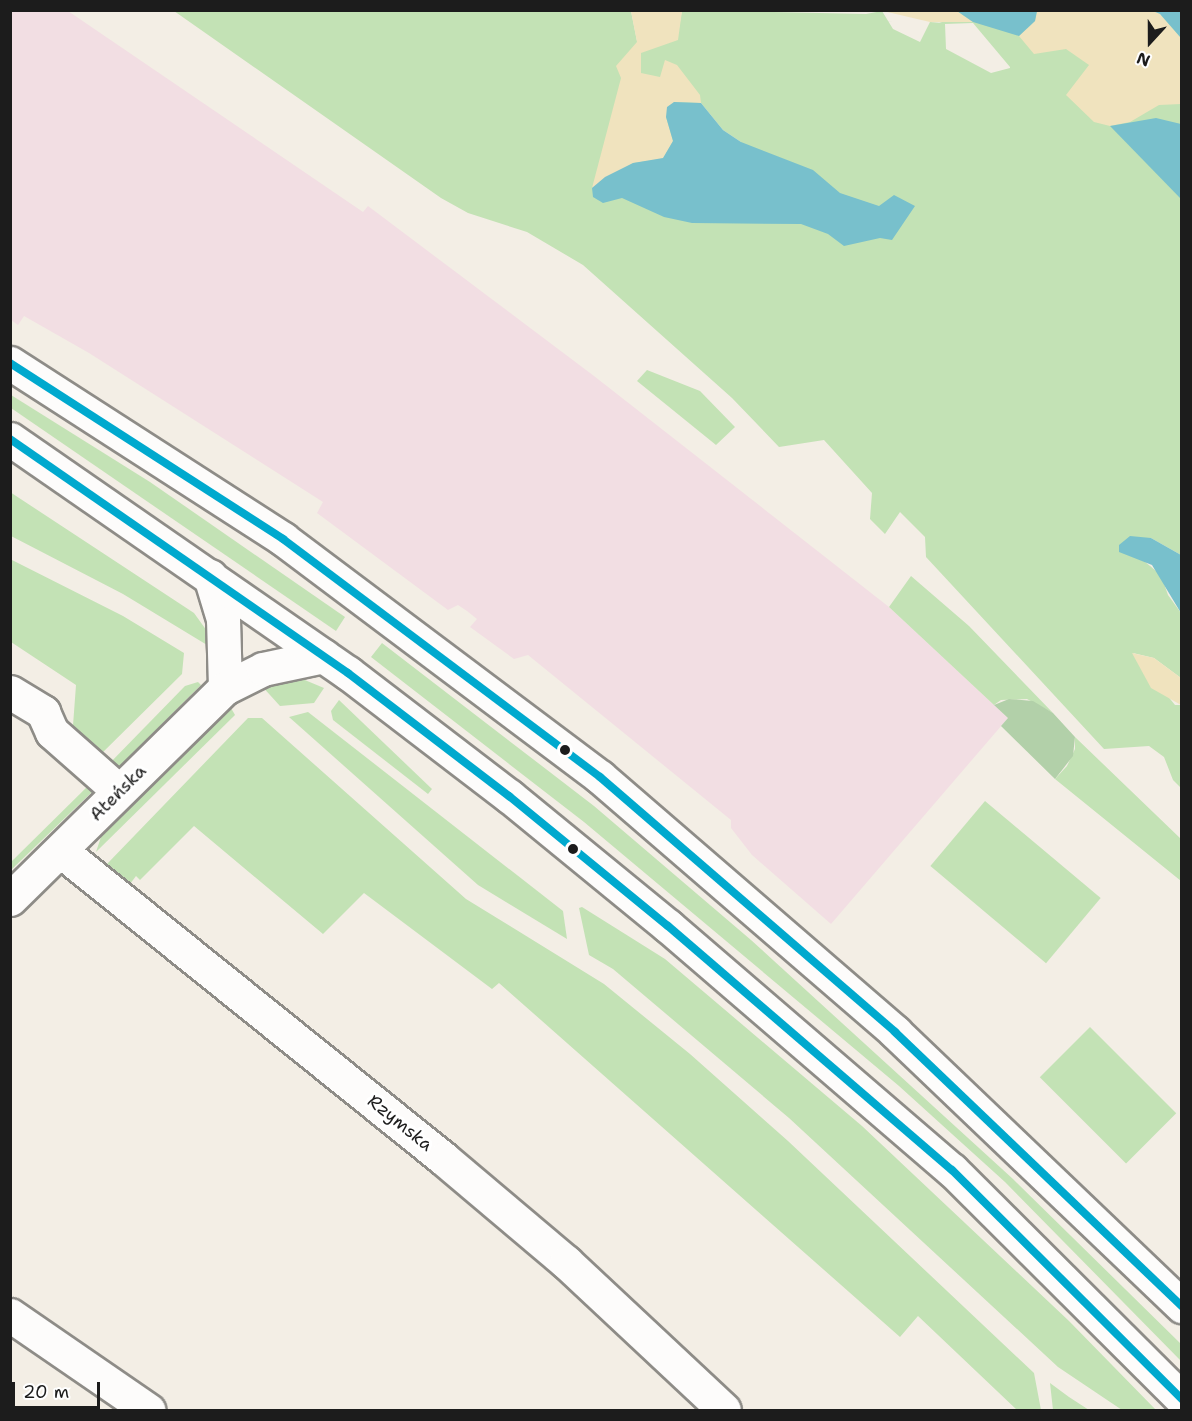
<!DOCTYPE html>
<meta charset="utf-8">
<style>
body{margin:0}
#map{position:relative;width:1192px;height:1421px;overflow:hidden;background:#f3eee5;font-family:"Shantell Sans",sans-serif}
div>[style]{position:absolute}
[style*='--x']{left:calc(var(--x)*1px);top:calc(var(--y)*1px);width:calc(var(--w)*1px);rotate:calc(var(--a)*1deg)}
.built>*{inset:0;background:#f2dee3}
.green>*{inset:0;background:#c3e2b5;transform-origin:0 0}
.forest>*{inset:0;background:#b2d0a9}
.sand>*{inset:0;background:#f0e3be}
.water>*{inset:0;background:#78c0cc}
.roads{filter:drop-shadow(2px 0 #8e8c87) drop-shadow(-2px 0 #8e8c87) drop-shadow(0 2px #8e8c87) drop-shadow(0 -2px #8e8c87)}
.minor>*{height:33px;margin:-16.5px;padding:0 16.5px;transform-origin:16.5px;border-radius:16.5px;background:#fdfcfb}
.major>*{height:33px;margin:-16.5px;padding:0 16.5px;transform-origin:16.5px;border-radius:16.5px;background:#fdfcfb}
.bus-1>*{height:8px;margin:-4px;padding:0 4px;transform-origin:4px;border-radius:4px;background:#00a9ce}
.dots>*{width:16px;height:16px;translate:-50% -50%;box-sizing:border-box;border:3px solid #fff;border-radius:50%}
span{translate:-50% -50%;white-space:nowrap;text-align:center;line-height:1.15;-webkit-text-stroke:6px #fff;paint-order:stroke}
.street-label{font-size:18px;color:#1c1c1c}
.frame{position:absolute;inset:0;border:12px solid #1c1c1c;pointer-events:none}
.north{position:absolute;left:1120px;top:12px;width:60px;height:60px;-webkit-text-stroke:4px #fff;paint-order:stroke;rotate:201deg;font-size:16px;font-weight:700;line-height:24px;text-align:center;color:#1c1c1c}
.north::after{content:'';display:block;margin:auto;width:21px;height:27px;background:#1c1c1c;clip-path:polygon(50% 0,100% 100%,50% 72%,0 100%)}
.scale{position:absolute;left:12px;top:1382px;width:88px;height:27px;box-sizing:border-box;border:3px solid #1c1c1c;border-top:0;padding-left:8px;font-size:18px;line-height:21px;white-space:nowrap;color:#1c1c1c;-webkit-text-stroke:4px #fff;paint-order:stroke}
</style>
<div id="map">
<div class="built">
<i style="clip-path:polygon(11px 11px,68px 11px,363px 212px,368px 206px,594px 376px,889px 607px,1008px 718px,831px 924px,752px 855px,731px 828px,731px 820px,528px 655px,514px 659px,470px 627px,477px 619px,467px 611px,458px 605px,448px 610px,317px 513px,323px 502px,89px 353px,24px 316px,18px 325px,11px 320px)"></i>
</div>
<div class="green">
<i style="clip-path:polygon(evenodd,272px 10px,631px 11px,637px 41px,678px 34px,682px 10px,866px 14px,882px 11px,893px 29px,920px 42px,930px 22px,942px 23px,910px 11px,1153px 11px,1181px 25px,1181px 555px,1151px 538px,1144px 561px,1161px 575px,1168px 595px,1181px 613px,1181px 678px,1154px 658px,1133px 653px,1175px 705px,1181px 705px,1181px 788px,1173px 780px,1164px 757px,1149px 746px,1104px 749px,926px 557px,925px 537px,900px 512px,885px 534px,870px 519px,872px 493px,824px 440px,779px 447px,732px 398px,583px 265px,527px 232px,468px 213px,441px 198px,174px 11px,272px 10px,973px 23px,1010px 67px,1010px 68px,991px 73px,946px 49px,945px 24px,973px 23px,272px 10px,701px 103px,723px 130px,741px 142px,670px 127px,701px 103px)"></i>
<i style="clip-path:polygon(647px 370px,700px 391px,735px 427px,716px 445px,637px 381px)"></i>
<i style="clip-path:polygon(11px 395px,150px 482px,345px 617px,336px 631px,11px 408px)"></i>
<i style="clip-path:polygon(10px 492px,194px 613px,212px 638px,212px 648px,123px 594px,11px 536px)"></i>
<i style="clip-path:polygon(10px 559px,123px 616px,184px 653px,182px 674px,96px 759px,72px 739px,76px 685px,11px 642px)"></i>
<i style="clip-path:polygon(911px 576px,969px 626px,1053px 713px,1027px 699px,1001px 700px,994px 705px,889px 607px)"></i>
<i style="clip-path:polygon(382px 643px,594px 806px,751px 940px,1013px 1179px,1181px 1344px,1181px 1361px,1005px 1182px,899px 1086px,584px 822px,371px 657px)"></i>
<i style="clip-path:polygon(300px 678px,324px 688px,314px 703px,280px 706px,260px 684px)"></i>
<i style="clip-path:polygon(198px 682px,201px 685px,116px 770px,107px 766px,185px 686px)"></i>
<i style="clip-path:polygon(339px 700px,432px 789px,428px 794px,333px 720px,331px 711px)"></i>
<i style="clip-path:polygon(231px 708px,235px 715px,96px 852px,101px 837px)"></i>
<i style="clip-path:polygon(308px 712px,563px 911px,567px 939px,478px 885px,289px 717px)"></i>
<i style="clip-path:polygon(248px 718px,262px 718px,466px 899px,604px 984px,690px 1054px,788px 1141px,1034px 1373px,1041px 1410px,1017px 1410px,918px 1316px,900px 1337px,499px 983px,492px 989px,364px 893px,323px 934px,194px 826px,140px 880px,136px 876px,130px 884px,107px 864px)"></i>
<i style="clip-path:polygon(1075px 737px,1181px 839px,1181px 881px,1055px 779px,1067px 766px,1075px 749px)"></i>
<i style="clip-path:polygon(92px 782px,94px 790px,11px 870px,11px 862px)"></i>
<i style="left:985px;top:801px;width:151px;height:85px;rotate:40deg"></i>
<i style="clip-path:polygon(582px 907px,665px 959px,862px 1126px,1069px 1321px,1156px 1410px,1122px 1410px,1058px 1367px,789px 1118px,613px 969px,589px 955px,579px 908px)"></i>
<i style="left:1090px;top:1027px;width:122px;height:71px;rotate:45deg"></i>
<i style="clip-path:polygon(1050px 1383px,1069px 1397px,1089px 1410px,1053px 1410px)"></i>
</div>
<div class="forest">
<i style="clip-path:polygon(1009px 699px,1033px 701px,1053px 713px,1075px 737px,1073px 756px,1055px 779px,1001px 726px,1008px 718px,994px 705px)"></i>
</div>
<div class="sand">
<i style="clip-path:polygon(631px 11px,682px 11px,678px 40px,641px 53px,641px 73px,660px 77px,665px 60px,677px 65px,700px 95px,701px 103px,674px 102px,666px 117px,673px 141px,663px 159px,633px 163px,592px 188px,621px 78px,616px 66px,637px 42px)"></i>
<i style="clip-path:polygon(883px 11px,957px 11px,973px 22px,930px 22px)"></i>
<i style="clip-path:polygon(1037px 11px,1153px 11px,1160px 14px,1181px 38px,1181px 104px,1159px 105px,1130px 122px,1110px 126px,1094px 122px,1066px 95px,1089px 65px,1066px 49px,1034px 54px,1019px 36px,1035px 21px)"></i>
<i style="clip-path:polygon(1132px 653px,1154px 658px,1181px 678px,1181px 705px,1151px 688px)"></i>
</div>
<div class="water">
<i style="clip-path:polygon(957px 11px,1037px 11px,1035px 21px,1019px 36px,973px 22px)"></i>
<i style="clip-path:polygon(1153px 11px,1181px 11px,1181px 38px,1160px 14px)"></i>
<i style="clip-path:polygon(674px 102px,701px 103px,723px 130px,741px 142px,813px 170px,840px 193px,879px 206px,894px 195px,915px 206px,892px 240px,880px 238px,844px 246px,828px 234px,801px 224px,692px 223px,664px 217px,622px 198px,603px 203px,593px 197px,592px 188px,605px 177px,633px 163px,663px 158px,673px 141px,666px 117px,667px 107px)"></i>
<i style="clip-path:polygon(1156px 118px,1181px 124px,1181px 199px,1110px 126px)"></i>
<i style="clip-path:polygon(1130px 536px,1151px 538px,1181px 555px,1181px 613px,1152px 565px,1119px 552px,1119px 545px)"></i>
</div>
<div class="roads">
<div class="minor">
<i style="--x:210;--y:576;--w:45;--a:73.2"></i>
<i style="--x:223;--y:619;--w:69;--a:88.3"></i>
<i style="--x:10;--y:692;--w:39;--a:31"></i>
<i style="--x:43;--y:712;--w:22;--a:66"></i>
<i style="--x:52;--y:732;--w:89;--a:41.4"></i>
<i style="--x:61;--y:851;--w:491;--a:38.8"></i>
<i style="--x:444;--y:1159;--w:160;--a:40.2"></i>
<i style="--x:566;--y:1262;--w:216;--a:43.1"></i>
<i style="--x:10;--y:899;--w:301;--a:-44.5"></i>
<i style="--x:225;--y:688;--w:42;--a:-26.6"></i>
<i style="--x:263;--y:669;--w:62;--a:-12"></i>
<i style="--x:10;--y:1315;--w:168;--a:34.5"></i>
</div>
<div class="major">
<i style="--x:10;--y:363;--w:325;--a:32.8"></i>
<i style="--x:283;--y:539;--w:396;--a:36.9"></i>
<i style="--x:600;--y:777;--w:390;--a:40.8"></i>
<i style="--x:895;--y:1032;--w:397;--a:43.7"></i>
<i style="--x:10;--y:439;--w:411;--a:34.7"></i>
<i style="--x:348;--y:673;--w:203;--a:37.4"></i>
<i style="--x:509;--y:796;--w:205;--a:39.3"></i>
<i style="--x:668;--y:926;--w:374;--a:40.7"></i>
<i style="--x:952;--y:1170;--w:325;--a:44.9"></i>
</div>
</div>
<div class="bus-1">
<i style="--x:10;--y:363;--w:325;--a:32.8"></i>
<i style="--x:283;--y:539;--w:396;--a:36.9"></i>
<i style="--x:600;--y:777;--w:390;--a:40.8"></i>
<i style="--x:895;--y:1032;--w:397;--a:43.7"></i>
<i style="--x:10;--y:439;--w:411;--a:34.7"></i>
<i style="--x:348;--y:673;--w:203;--a:37.4"></i>
<i style="--x:509;--y:796;--w:205;--a:39.3"></i>
<i style="--x:668;--y:926;--w:374;--a:40.7"></i>
<i style="--x:952;--y:1170;--w:325;--a:44.9"></i>
</div>
<div class="dots">
<i style="left:565px;top:750px;background:#1c1c1c"></i>
<i style="left:573px;top:849px;background:#1c1c1c"></i>
</div>
<div class="street-label">
<span style="left:118px;top:793px;rotate:-45deg">Ateńska</span>
<span style="left:400px;top:1123px;rotate:39deg">Rzymska</span>
</div>
<div class="frame"></div>
<div class="north">N</div>
<div class="scale">20 m</div>
</div>
